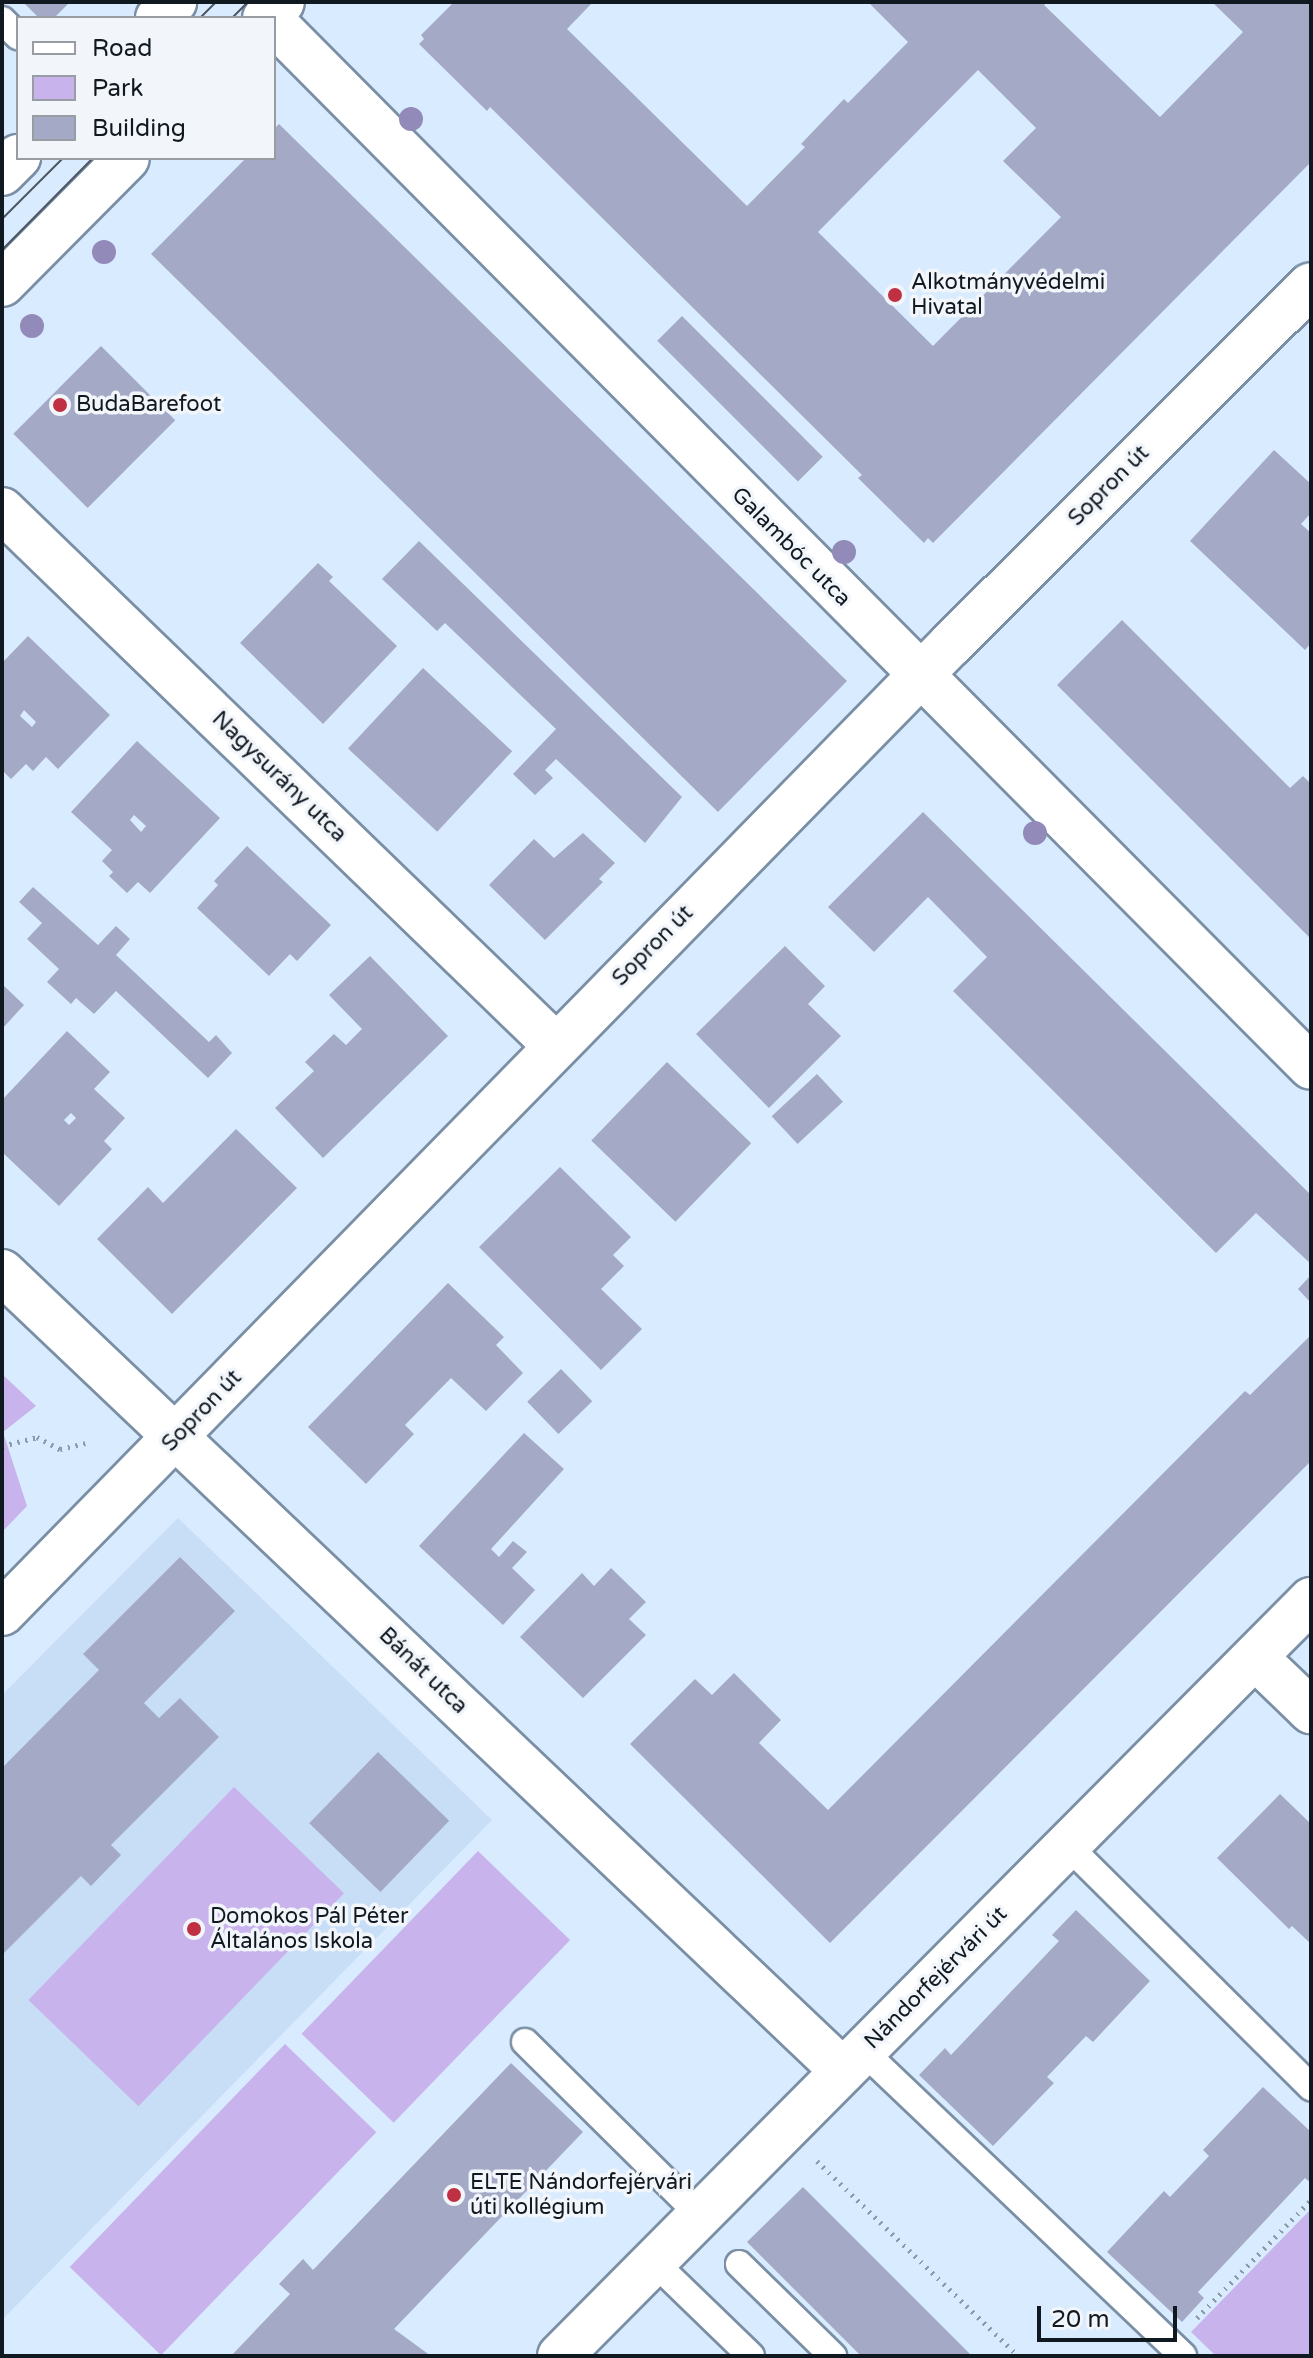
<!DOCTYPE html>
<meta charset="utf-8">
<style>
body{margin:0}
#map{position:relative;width:1313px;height:2358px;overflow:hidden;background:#d9ebfe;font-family:"Varela Round",sans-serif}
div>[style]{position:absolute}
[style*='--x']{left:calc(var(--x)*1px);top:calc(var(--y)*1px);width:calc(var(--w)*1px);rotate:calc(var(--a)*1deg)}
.built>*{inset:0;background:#c8def6}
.green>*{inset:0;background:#c8b3ec;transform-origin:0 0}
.building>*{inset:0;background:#a4aac6;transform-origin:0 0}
.path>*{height:5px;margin-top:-2.5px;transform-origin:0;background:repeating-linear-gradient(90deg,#8c9aa9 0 2px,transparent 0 8px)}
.roads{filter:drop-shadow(2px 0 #7a8fa5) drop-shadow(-2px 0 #7a8fa5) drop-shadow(0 2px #7a8fa5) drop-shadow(0 -2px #7a8fa5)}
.lane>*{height:26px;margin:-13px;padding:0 13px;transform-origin:13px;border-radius:13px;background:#fff}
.street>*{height:44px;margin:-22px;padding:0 22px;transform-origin:22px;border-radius:22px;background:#fff}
.secondary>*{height:44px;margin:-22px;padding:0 22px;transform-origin:22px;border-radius:22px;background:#fff}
.tram>*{height:2px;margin:-1px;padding:0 1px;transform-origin:1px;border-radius:1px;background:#4d5863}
.trees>*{width:24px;height:24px;margin:-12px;border-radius:50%;background:#928ab8}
.dots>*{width:22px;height:22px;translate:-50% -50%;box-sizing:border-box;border:4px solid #f2f6fb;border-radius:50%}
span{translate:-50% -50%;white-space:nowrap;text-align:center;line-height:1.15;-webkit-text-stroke:7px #f2f6fb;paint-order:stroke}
.poi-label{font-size:22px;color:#101820}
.left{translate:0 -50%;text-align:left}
.street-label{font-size:22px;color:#101820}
.frame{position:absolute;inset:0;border:4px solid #101820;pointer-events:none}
.legend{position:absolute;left:16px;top:16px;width:260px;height:144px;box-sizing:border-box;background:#f2f6fb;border:2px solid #989da3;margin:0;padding:10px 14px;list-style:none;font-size:24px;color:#101820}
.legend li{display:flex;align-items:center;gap:16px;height:40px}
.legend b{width:40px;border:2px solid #989da3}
.scale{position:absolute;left:1037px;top:2306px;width:140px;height:36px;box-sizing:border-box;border:4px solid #101820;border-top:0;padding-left:10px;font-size:24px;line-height:28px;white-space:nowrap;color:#101820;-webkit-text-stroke:6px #f2f6fb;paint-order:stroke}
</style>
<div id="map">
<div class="built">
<i style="clip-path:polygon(178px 1518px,492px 1820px,2px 2320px,2px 1695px)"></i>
</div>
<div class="green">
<i style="clip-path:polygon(2px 1374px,36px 1406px,3px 1432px,27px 1506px,2px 1532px)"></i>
<i style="left:234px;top:1787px;width:153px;height:296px;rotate:44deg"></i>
<i style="left:478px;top:1851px;width:128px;height:254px;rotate:44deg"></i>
<i style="left:285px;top:2044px;width:127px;height:310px;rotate:44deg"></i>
<i style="clip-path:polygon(1311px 2209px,1311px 2356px,1216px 2356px,1191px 2332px)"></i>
</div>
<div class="building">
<i style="clip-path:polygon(23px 2px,70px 2px,54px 18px,39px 18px)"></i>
<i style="clip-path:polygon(evenodd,454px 2px,593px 2px,567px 29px,747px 206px,805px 147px,801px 144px,844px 99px,848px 103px,908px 42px,868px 2px,1047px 2px,1044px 5px,1160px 117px,1243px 32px,1212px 2px,1311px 2px,1311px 162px,933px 543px,928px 538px,924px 543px,858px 478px,862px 475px,490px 107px,487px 111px,419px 44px,424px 39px,421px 35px,454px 2px,978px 70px,1036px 128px,1003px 161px,1061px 217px,933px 346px,818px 232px,978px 70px)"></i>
<i style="clip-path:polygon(279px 124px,847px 681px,718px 812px,151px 254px,246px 158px,274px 158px,274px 129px)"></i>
<i style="left:682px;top:316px;width:199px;height:35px;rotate:45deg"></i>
<i style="left:101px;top:346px;width:105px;height:124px;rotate:45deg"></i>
<i style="clip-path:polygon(1274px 450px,1311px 484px,1311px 513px,1301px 524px,1311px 533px,1311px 643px,1305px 650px,1190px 541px)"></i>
<i style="clip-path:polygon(419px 541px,682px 797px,645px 843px,556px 759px,545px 770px,553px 778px,535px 795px,513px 774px,556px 729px,445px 623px,437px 631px,382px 579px)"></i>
<i style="clip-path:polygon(318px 563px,333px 577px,329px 581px,397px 646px,323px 724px,240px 643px)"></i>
<i style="clip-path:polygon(1122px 620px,1290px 788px,1303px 776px,1311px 784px,1311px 939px,1057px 685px)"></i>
<i style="clip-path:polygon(evenodd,28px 636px,110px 715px,58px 769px,46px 757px,33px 771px,26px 764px,11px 779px,2px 770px,2px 663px,28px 636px,24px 710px,36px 722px,32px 727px,20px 716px,24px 710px)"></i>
<i style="left:423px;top:668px;width:122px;height:110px;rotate:43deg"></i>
<i style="clip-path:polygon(evenodd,137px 741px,220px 818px,150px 893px,138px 882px,127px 893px,109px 876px,113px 872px,102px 861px,112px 850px,71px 812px,137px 741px,134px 815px,146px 826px,141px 832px,130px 820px,134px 815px)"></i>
<i style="clip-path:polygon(923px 812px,1311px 1195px,1311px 1264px,1256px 1213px,1216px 1253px,953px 991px,987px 957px,928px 897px,874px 952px,828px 907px)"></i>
<i style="clip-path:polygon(583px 833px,615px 863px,599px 879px,603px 882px,545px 940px,489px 885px,534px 839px,554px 858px)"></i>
<i style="clip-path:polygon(247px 846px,331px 925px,297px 961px,290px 954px,269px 976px,197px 908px,218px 885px,214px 881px)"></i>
<i style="clip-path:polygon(33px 887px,98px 945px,116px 926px,130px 939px,116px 955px,209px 1042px,216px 1035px,232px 1053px,208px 1078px,116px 991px,94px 1014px,76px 998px,71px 1004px,47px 982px,59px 969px,27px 939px,42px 923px,19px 902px)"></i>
<i style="clip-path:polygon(785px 946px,825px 986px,808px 1004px,841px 1036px,769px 1108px,696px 1034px)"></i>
<i style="clip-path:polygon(370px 956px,448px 1036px,323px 1158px,275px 1108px,314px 1071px,305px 1062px,334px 1034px,346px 1045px,362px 1029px,329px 995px)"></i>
<i style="clip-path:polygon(2px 984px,24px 1005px,2px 1029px)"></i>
<i style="clip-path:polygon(evenodd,67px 1031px,110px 1072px,94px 1089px,125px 1118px,104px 1141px,112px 1149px,59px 1206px,2px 1152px,2px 1100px,67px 1031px,71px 1113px,76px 1118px,69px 1125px,64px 1120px,71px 1113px)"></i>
<i style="left:667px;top:1062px;width:117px;height:109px;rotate:44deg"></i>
<i style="left:817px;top:1074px;width:38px;height:62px;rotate:47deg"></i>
<i style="clip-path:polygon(236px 1129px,297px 1188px,172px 1314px,97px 1239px,148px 1187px,163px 1203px)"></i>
<i style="clip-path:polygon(560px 1167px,631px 1237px,613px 1255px,624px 1266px,601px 1289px,642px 1329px,601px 1370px,479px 1247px)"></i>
<i style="clip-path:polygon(1311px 1275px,1311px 1303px,1298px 1289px)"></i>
<i style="clip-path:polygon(448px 1283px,504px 1337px,496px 1345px,523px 1373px,486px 1411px,451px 1378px,405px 1425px,414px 1434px,366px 1484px,308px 1427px)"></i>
<i style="clip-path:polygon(1311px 1335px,1311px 1461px,830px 1943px,630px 1744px,695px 1679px,712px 1695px,734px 1673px,781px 1720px,759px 1743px,828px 1810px,1245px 1391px,1250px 1395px)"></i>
<i style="left:561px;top:1369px;width:45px;height:47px;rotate:46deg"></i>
<i style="clip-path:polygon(524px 1433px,564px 1469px,491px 1549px,499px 1557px,513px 1541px,527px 1552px,512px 1568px,535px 1590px,503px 1625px,419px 1546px)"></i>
<i style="clip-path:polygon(180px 1557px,235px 1611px,144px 1703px,159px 1718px,180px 1698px,219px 1737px,111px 1845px,121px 1855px,91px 1886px,81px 1876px,2px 1955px,2px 1768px,99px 1670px,83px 1654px)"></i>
<i style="clip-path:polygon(611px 1568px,646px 1602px,629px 1619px,646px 1635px,583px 1698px,520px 1637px,582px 1573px,594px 1586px)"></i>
<i style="left:378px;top:1752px;width:99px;height:99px;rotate:44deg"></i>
<i style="clip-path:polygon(1280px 1794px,1311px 1824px,1311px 1944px,1292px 1926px,1289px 1929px,1217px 1858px)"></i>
<i style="clip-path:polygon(1076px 1910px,1150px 1981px,1093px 2042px,1086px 2036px,1047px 2077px,1054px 2083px,993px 2146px,919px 2075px,945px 2048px,951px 2055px,1059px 1941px,1052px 1935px)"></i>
<i style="clip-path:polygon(511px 2063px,583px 2132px,394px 2329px,431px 2356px,231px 2356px,290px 2294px,279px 2284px,303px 2259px,313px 2270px)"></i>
<i style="clip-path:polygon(1263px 2087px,1311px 2132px,1311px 2183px,1305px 2178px,1198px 2292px,1204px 2298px,1182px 2322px,1107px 2252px,1164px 2191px,1170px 2197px,1209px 2156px,1203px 2150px)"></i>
<i style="clip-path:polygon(803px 2187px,972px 2356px,861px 2356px,747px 2242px)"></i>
</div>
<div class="path">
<i style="--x:2;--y:1446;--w:36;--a:-14"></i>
<i style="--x:37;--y:1437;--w:26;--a:28"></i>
<i style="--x:60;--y:1449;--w:26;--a:-13"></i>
<i style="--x:817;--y:2161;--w:280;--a:44.1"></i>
<i style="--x:1197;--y:2318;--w:164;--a:-46"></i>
</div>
<div class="roads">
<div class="lane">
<i style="--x:2;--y:20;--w:23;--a:45"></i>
<i style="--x:1067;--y:1845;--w:344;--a:44.8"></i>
<i style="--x:525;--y:2042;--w:246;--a:44.7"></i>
<i style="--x:863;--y:2051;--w:442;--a:43.6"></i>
<i style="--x:654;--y:2262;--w:135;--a:44.1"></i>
<i style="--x:739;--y:2264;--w:132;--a:44.4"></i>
</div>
<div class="street">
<i style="--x:274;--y:23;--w:1471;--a:45.19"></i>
<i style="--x:2;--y:510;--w:769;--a:44.05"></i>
<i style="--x:2;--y:1272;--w:1160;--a:43.53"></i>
<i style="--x:2;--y:1613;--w:1356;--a:-45.6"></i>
<i style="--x:951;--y:644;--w:508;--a:-44.92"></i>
<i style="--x:1255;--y:1657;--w:78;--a:44"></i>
<i style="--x:560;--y:2356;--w:1066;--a:-45.19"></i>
</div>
<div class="secondary">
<i style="--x:158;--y:18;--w:23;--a:-45"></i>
<i style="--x:265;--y:18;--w:23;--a:-43"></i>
<i style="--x:2;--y:173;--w:23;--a:-45"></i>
<i style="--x:2;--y:284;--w:177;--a:-45.2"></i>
</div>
</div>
<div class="tram">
<i style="--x:200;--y:18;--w:23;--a:-45"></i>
<i style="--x:232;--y:18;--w:23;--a:-45"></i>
<i style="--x:2;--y:219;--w:86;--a:-45"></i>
<i style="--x:2;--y:250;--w:129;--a:-45.3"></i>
</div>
<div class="trees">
<i style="left:411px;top:119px"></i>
<i style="left:104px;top:252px"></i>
<i style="left:32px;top:326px"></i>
<i style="left:844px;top:552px"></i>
<i style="left:1035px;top:833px"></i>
</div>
<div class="dots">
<i style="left:895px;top:295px;background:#c03043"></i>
<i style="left:60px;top:405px;background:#c03043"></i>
<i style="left:194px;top:1929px;background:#c03043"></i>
<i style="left:454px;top:2195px;background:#c03043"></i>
</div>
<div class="poi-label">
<span class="left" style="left:911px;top:295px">Alkotmányvédelmi<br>Hivatal</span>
<span class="left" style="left:76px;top:405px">BudaBarefoot</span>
<span class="left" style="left:210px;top:1929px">Domokos Pál Péter<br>Általános Iskola</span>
<span class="left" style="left:470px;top:2195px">ELTE Nándorfejérvári<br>úti kollégium</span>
</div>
<div class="street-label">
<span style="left:1109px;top:486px;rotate:-45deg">Sopron út</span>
<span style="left:791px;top:547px;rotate:45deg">Galambóc utca</span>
<span style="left:279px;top:777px;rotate:44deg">Nagysurány utca</span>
<span style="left:653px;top:946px;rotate:-45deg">Sopron út</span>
<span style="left:202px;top:1411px;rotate:-46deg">Sopron út</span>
<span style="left:423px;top:1671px;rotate:44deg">Bánát utca</span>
<span style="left:936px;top:1978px;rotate:-45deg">Nándorfejérvári út</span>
</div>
<div class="frame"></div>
<ul class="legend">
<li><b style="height:10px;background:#fff"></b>Road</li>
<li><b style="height:22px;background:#c8b3ec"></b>Park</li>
<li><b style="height:22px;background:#a4aac6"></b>Building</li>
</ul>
<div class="scale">20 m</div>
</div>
